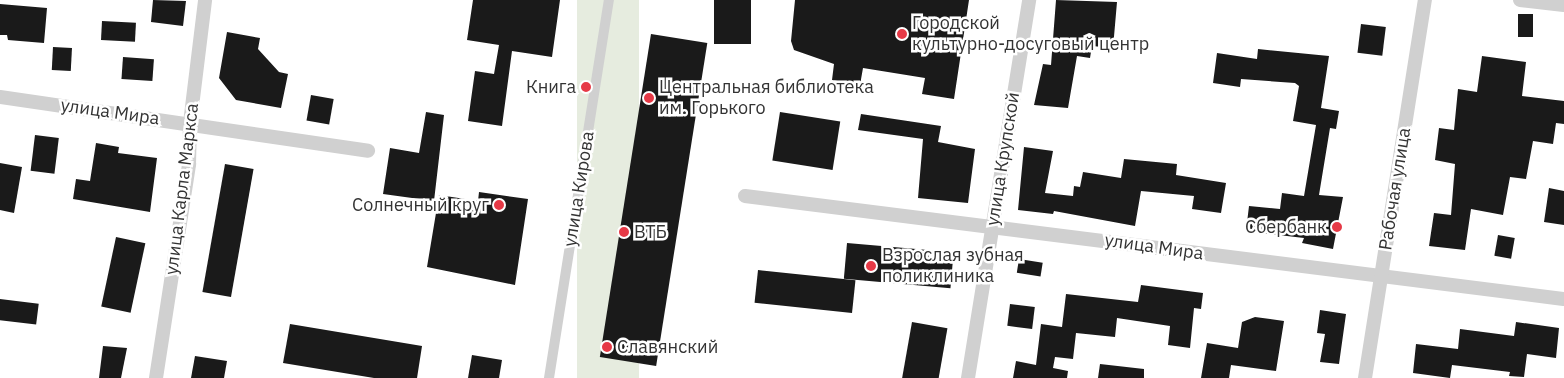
<!DOCTYPE html>
<meta charset="utf-8">
<style>
body{margin:0}
#map{position:relative;width:1564px;height:378px;overflow:hidden;background:#fff;font-family:"IBM Plex Sans",sans-serif}
div>[style]{position:absolute}
[style*='--x']{left:calc(var(--x)*1px);top:calc(var(--y)*1px);width:calc(var(--w)*1px);rotate:calc(var(--a)*1deg)}
.green>*{inset:0;background:#e6ecdf;transform-origin:0 0}
.building>*{inset:0;background:#1a1a1a;transform-origin:0 0}
.pedestrian>*{height:10px;margin:-5px;padding:0 5px;transform-origin:5px;border-radius:5px;background:#d0d0d0}
.minor>*{height:14px;margin:-7px;padding:0 7px;transform-origin:7px;border-radius:7px;background:#d0d0d0}
.dots>*{width:14px;height:14px;translate:-50% -50%;box-sizing:border-box;border:2px solid #fff;border-radius:50%}
span{translate:-50% -50%;white-space:nowrap;text-align:center;line-height:1.15;-webkit-text-stroke:5px #fff;paint-order:stroke}
.poi-label{font-size:18px;color:#333}
.left{translate:0 -50%;text-align:left}
.right{translate:-100% -50%;text-align:right}
.street-label{font-size:18px;color:#333}
</style>
<div id="map">
<div class="green">
<i style="left:577px;top:0;width:62px;height:382px"></i>
</div>
<div class="building">
<i style="clip-path:polygon(153px 0,186px 1px,183px 26px,151px 22px)"></i>
<i style="clip-path:polygon(473px 0,560px 0,552px 57px,512px 51px,502px 126px,468px 121px,475px 71px,494px 74px,499px 45px,467px 40px)"></i>
<i style="left:714px;top:0;width:37px;height:44px"></i>
<i style="clip-path:polygon(795px 0,969px 0,954px 99px,922px 94px,925px 78px,863px 68px,860px 85px,832px 80px,834px 64px,794px 50px,791px 41px)"></i>
<i style="clip-path:polygon(1056px 0,1117px 2px,1113px 48px,1092px 46px,1090px 58px,1077px 56px,1068px 108px,1034px 105px,1043px 64px,1051px 65px)"></i>
<i style="clip-path:polygon(0 4px,47px 8px,44px 43px,8px 40px,7px 35px,0 35px)"></i>
<i style="left:1518px;top:14px;width:15px;height:23px"></i>
<i style="left:102px;top:21px;width:34px;height:19px;rotate:3deg"></i>
<i style="left:1361px;top:24px;width:25px;height:29px;rotate:7deg"></i>
<i style="clip-path:polygon(227px 32px,260px 38px,258px 49px,279px 72px,288px 74px,281px 108px,236px 100px,219px 78px)"></i>
<i style="left:651px;top:34px;width:57px;height:327px;rotate:9deg"></i>
<i style="left:53px;top:47px;width:19px;height:23px;rotate:3deg"></i>
<i style="clip-path:polygon(1258px 49px,1329px 56px,1321px 108px,1339px 111px,1336px 129px,1330px 128px,1319px 195px,1343px 197px,1333px 249px,1302px 243px,1304px 238px,1246px 231px,1249px 206px,1280px 209px,1282px 193px,1304px 196px,1316px 125px,1293px 121px,1299px 86px,1295px 83px,1241px 79px,1240px 87px,1213px 83px,1217px 53px,1257px 59px)"></i>
<i style="clip-path:polygon(1482px 56px,1526px 62px,1522px 96px,1564px 101px,1564px 124px,1556px 123px,1553px 144px,1533px 141px,1526px 179px,1510px 177px,1503px 215px,1471px 209px,1465px 250px,1429px 246px,1434px 213px,1451px 215px,1455px 164px,1435px 160px,1439px 128px,1454px 130px,1458px 89px,1477px 92px)"></i>
<i style="left:123px;top:57px;width:31px;height:22px;rotate:4deg"></i>
<i style="left:311px;top:95px;width:23px;height:26px;rotate:10deg"></i>
<i style="clip-path:polygon(426px 112px,444px 115px,434px 201px,383px 194px,390px 148px,419px 153px)"></i>
<i style="left:780px;top:112px;width:61px;height:49px;rotate:9deg"></i>
<i style="clip-path:polygon(861px 114px,941px 126px,938px 142px,975px 149px,968px 203px,918px 198px,923px 139px,858px 130px)"></i>
<i style="left:35px;top:135px;width:24px;height:36px;rotate:7deg"></i>
<i style="clip-path:polygon(96px 143px,119px 147px,118px 153px,157px 158px,150px 212px,73px 199px,76px 179px,90px 181px)"></i>
<i style="clip-path:polygon(1024px 147px,1053px 151px,1045px 193px,1073px 196px,1074px 186px,1080px 187px,1083px 172px,1121px 178px,1124px 159px,1177px 164px,1176px 175px,1226px 183px,1221px 213px,1192px 209px,1194px 196px,1141px 191px,1135px 226px,1054px 211px,1053px 214px,1018px 210px)"></i>
<i style="clip-path:polygon(0 163px,22px 167px,14px 213px,0 210px)"></i>
<i style="left:225px;top:164px;width:29px;height:130px;rotate:10deg"></i>
<i style="clip-path:polygon(1549px 188px,1564px 191px,1564px 225px,1544px 222px)"></i>
<i style="clip-path:polygon(479px 192px,528px 199px,515px 285px,427px 267px,439px 195px,478px 201px)"></i>
<i style="left:1498px;top:235px;width:17px;height:21px;rotate:10deg"></i>
<i style="left:116px;top:237px;width:30px;height:71px;rotate:12deg"></i>
<i style="left:847px;top:243px;width:107px;height:36px;rotate:5deg"></i>
<i style="left:1019px;top:259px;width:24px;height:14px;rotate:9deg"></i>
<i style="left:758px;top:270px;width:98px;height:33px;rotate:6deg"></i>
<i style="clip-path:polygon(1141px 285px,1203px 293px,1201px 309px,1194px 308px,1190px 348px,1168px 345px,1170px 326px,1117px 318px,1115px 337px,1076px 333px,1073px 359px,1055px 357px,1053px 368px,1068px 371px,1067px 378px,1013px 378px,1016px 361px,1036px 365px,1041px 324px,1062px 327px,1066px 294px,1138px 302px)"></i>
<i style="left:0;top:299px;width:39px;height:21px;rotate:7deg"></i>
<i style="left:1010px;top:304px;width:25px;height:22px;rotate:7deg"></i>
<i style="clip-path:polygon(1320px 310px,1346px 314px,1339px 364px,1320px 362px,1325px 334px,1317px 333px)"></i>
<i style="clip-path:polygon(1255px 317px,1284px 321px,1276px 371px,1231px 365px,1229px 378px,1201px 378px,1207px 343px,1238px 348px,1242px 322px)"></i>
<i style="left:912px;top:322px;width:36px;height:57px;rotate:10deg"></i>
<i style="clip-path:polygon(1516px 322px,1559px 328px,1556px 358px,1527px 354px,1524px 377px,1509px 376px,1510px 372px,1452px 365px,1450px 378px,1413px 373px,1416px 344px,1458px 349px,1460px 329px,1514px 336px)"></i>
<i style="clip-path:polygon(290px 324px,422px 346px,417px 378px,374px 378px,283px 363px)"></i>
<i style="clip-path:polygon(103px 346px,127px 348px,121px 378px,99px 378px)"></i>
<i style="clip-path:polygon(472px 355px,502px 360px,499px 378px,468px 378px)"></i>
<i style="clip-path:polygon(195px 356px,227px 361px,224px 378px,191px 378px)"></i>
<i style="clip-path:polygon(1100px 364px,1144px 369px,1144px 378px,1098px 378px)"></i>
</div>
<div class="pedestrian">
<i style="--x:549;--y:378;--w:383;--a:-81"></i>
</div>
<div class="minor">
<i style="--x:1520;--y:0;--w:44;--a:6.5"></i>
<i style="--x:0;--y:97;--w:372;--a:8.3"></i>
<i style="--x:745;--y:196;--w:825;--a:7.17"></i>
<i style="--x:156;--y:378;--w:217;--a:-81.2"></i>
<i style="--x:189;--y:164;--w:41;--a:-88.6"></i>
<i style="--x:190;--y:123;--w:124;--a:-83"></i>
<i style="--x:968;--y:378;--w:383;--a:-80.8"></i>
<i style="--x:1365;--y:378;--w:383;--a:-81"></i>
</div>
<div class="dots">
<i style="left:902px;top:34px;background:#e63946"></i>
<i style="left:586px;top:87px;background:#e63946"></i>
<i style="left:649px;top:98px;background:#e63946"></i>
<i style="left:499px;top:205px;background:#e63946"></i>
<i style="left:1337px;top:227px;background:#e63946"></i>
<i style="left:624px;top:232px;background:#e63946"></i>
<i style="left:871px;top:266px;background:#e63946"></i>
<i style="left:607px;top:347px;background:#e63946"></i>
</div>
<div class="poi-label">
<span class="left" style="left:912px;top:34px">Городской<br>культурно-досуговый центр</span>
<span class="right" style="left:576px;top:87px">Книга</span>
<span class="left" style="left:659px;top:98px">Центральная библиотека<br>им. Горького</span>
<span class="right" style="left:489px;top:205px">Солнечный круг</span>
<span class="right" style="left:1327px;top:227px">Сбербанк</span>
<span class="left" style="left:634px;top:232px">ВТБ</span>
<span class="left" style="left:882px;top:266px">Взрослая зубная<br>поликлиника</span>
<span class="left" style="left:617px;top:347px">Славянский</span>
</div>
<div class="street-label">
<span style="left:110px;top:112px;rotate:8deg">улица Мира</span>
<span style="left:1003px;top:159px;rotate:-81deg">улица Крупской</span>
<span style="left:182px;top:189px;rotate:-83deg">улица Карла Маркса</span>
<span style="left:579px;top:189px;rotate:-81deg">улица Кирова</span>
<span style="left:1395px;top:189px;rotate:-81deg">Рабочая улица</span>
<span style="left:1154px;top:247px;rotate:8deg">улица Мира</span>
</div>
</div>
